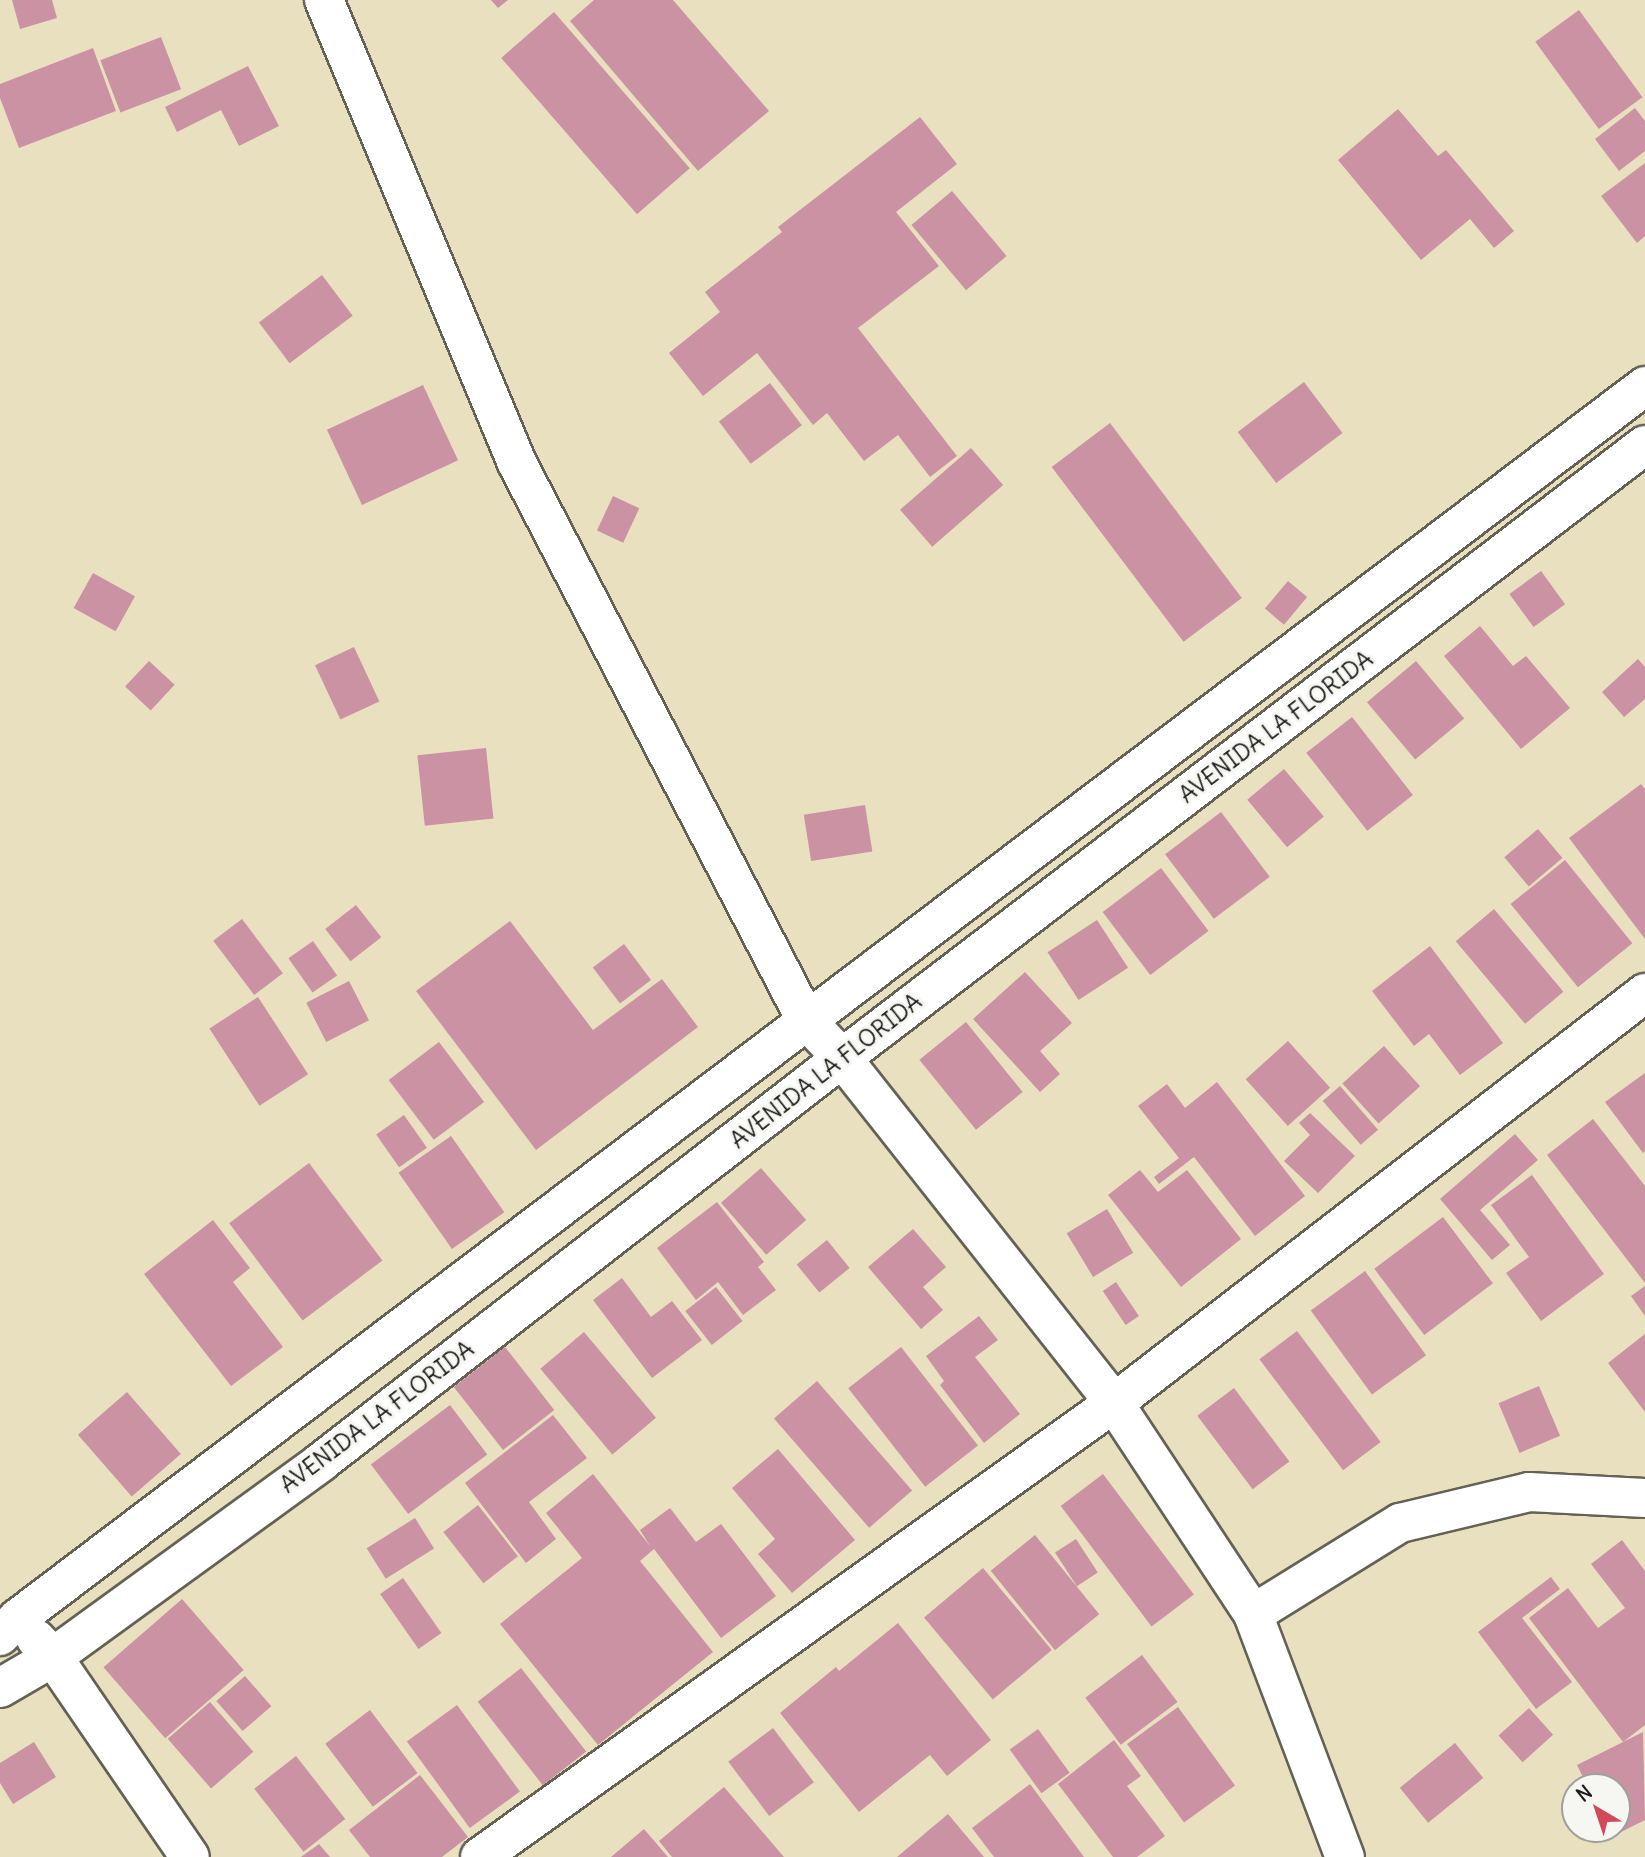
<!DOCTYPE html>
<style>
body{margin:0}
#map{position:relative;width:1645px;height:1857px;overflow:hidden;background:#e9e0bf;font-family:Delius,sans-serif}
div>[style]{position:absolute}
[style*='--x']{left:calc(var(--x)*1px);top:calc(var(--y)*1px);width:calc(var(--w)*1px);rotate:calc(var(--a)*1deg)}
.building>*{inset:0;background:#cb92a4;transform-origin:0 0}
.roads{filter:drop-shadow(2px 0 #646155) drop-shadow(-2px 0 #646155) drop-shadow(0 2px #646155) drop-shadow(0 -2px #646155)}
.street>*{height:38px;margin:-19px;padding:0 19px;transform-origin:19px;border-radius:19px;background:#fff}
span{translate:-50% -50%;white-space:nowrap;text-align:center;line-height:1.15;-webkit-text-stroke:6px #f6f6f2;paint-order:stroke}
.street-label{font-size:23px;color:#1c1c1c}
.north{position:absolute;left:1561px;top:1773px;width:70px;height:70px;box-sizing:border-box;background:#f6f6f2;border:2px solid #9f9f9c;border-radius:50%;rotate:321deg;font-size:19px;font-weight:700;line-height:28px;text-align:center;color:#1c1c1c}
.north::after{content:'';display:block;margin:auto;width:24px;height:32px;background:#d1495b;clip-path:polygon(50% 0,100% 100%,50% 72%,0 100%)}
</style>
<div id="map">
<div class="building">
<i style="clip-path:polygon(12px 0,52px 0,57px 18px,20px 29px)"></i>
<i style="clip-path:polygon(491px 0,508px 0,498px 8px)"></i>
<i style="clip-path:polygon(594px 0,673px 0,769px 111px,698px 171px,570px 21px)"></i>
<i style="left:1579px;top:10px;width:108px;height:54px;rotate:54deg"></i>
<i style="left:554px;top:12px;width:207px;height:70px;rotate:49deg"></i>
<i style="left:161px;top:37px;width:56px;height:65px;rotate:69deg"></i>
<i style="clip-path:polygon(93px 48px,116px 111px,19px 148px,0 98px,0 84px)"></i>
<i style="clip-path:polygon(248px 66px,279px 126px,239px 146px,221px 110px,177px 132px,165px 107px)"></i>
<i style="clip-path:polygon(1635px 108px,1645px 121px,1645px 151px,1619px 171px,1595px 139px)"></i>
<i style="clip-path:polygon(1398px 109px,1438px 156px,1446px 150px,1514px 231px,1494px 248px,1470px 219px,1421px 260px,1338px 160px)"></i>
<i style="clip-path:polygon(920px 117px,957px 164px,896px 212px,939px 266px,858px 328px,957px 456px,930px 477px,898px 435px,864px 461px,827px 413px,813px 425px,757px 353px,703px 396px,669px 353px,720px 312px,705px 292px,782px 232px,778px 227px)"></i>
<i style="clip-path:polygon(1645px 163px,1645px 236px,1637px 243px,1601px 196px)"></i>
<i style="left:952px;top:191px;width:85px;height:53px;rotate:50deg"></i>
<i style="left:322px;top:275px;width:51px;height:79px;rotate:53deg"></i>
<i style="left:1304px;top:382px;width:64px;height:83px;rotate:53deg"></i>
<i style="left:770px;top:383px;width:53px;height:64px;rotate:53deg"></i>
<i style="left:423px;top:385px;width:83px;height:106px;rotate:65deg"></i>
<i style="left:1110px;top:423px;width:219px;height:73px;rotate:53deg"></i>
<i style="left:971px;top:448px;width:49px;height:94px;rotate:49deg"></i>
<i style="left:613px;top:496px;width:29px;height:38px;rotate:25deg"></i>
<i style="left:1541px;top:571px;width:41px;height:39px;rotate:54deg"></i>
<i style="left:93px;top:573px;width:48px;height:40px;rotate:29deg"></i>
<i style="left:1288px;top:581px;width:25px;height:36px;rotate:40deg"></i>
<i style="clip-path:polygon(1480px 626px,1513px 666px,1526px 656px,1570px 708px,1521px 749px,1444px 656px)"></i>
<i style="left:354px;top:647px;width:60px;height:43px;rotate:65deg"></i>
<i style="clip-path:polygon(1638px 659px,1645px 667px,1645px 699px,1624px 717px,1602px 692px)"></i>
<i style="left:149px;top:661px;width:35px;height:35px;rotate:43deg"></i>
<i style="left:1416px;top:661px;width:75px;height:64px;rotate:50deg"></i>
<i style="left:1352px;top:717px;width:99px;height:58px;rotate:52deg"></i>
<i style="left:486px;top:748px;width:71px;height:69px;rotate:84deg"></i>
<i style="left:1284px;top:769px;width:62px;height:48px;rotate:50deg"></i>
<i style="clip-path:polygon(1641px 784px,1645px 789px,1645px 939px,1569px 838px)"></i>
<i style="left:865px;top:805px;width:47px;height:62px;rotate:81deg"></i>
<i style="left:1221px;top:812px;width:81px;height:70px;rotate:53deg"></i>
<i style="left:1538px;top:829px;width:38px;height:44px;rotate:50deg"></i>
<i style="left:1565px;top:860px;width:107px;height:70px;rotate:51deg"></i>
<i style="left:1161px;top:868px;width:79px;height:73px;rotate:53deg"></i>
<i style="left:356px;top:905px;width:41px;height:39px;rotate:52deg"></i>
<i style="left:1494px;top:909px;width:108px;height:50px;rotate:50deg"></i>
<i style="left:242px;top:919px;width:68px;height:36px;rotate:53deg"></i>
<i style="left:1097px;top:920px;width:57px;height:59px;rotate:57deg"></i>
<i style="clip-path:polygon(510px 921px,593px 1030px,662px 979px,698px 1027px,536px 1150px,416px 991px)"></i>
<i style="left:313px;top:941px;width:42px;height:30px;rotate:55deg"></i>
<i style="left:624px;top:944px;width:45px;height:39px;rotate:53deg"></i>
<i style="clip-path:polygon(1430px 946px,1503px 1043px,1460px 1075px,1429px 1034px,1414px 1046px,1372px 991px)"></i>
<i style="clip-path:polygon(1025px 972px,1072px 1023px,1040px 1051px,1060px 1074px,1040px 1092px,973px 1019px)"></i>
<i style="left:349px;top:981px;width:44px;height:48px;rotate:63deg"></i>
<i style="left:258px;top:997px;width:92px;height:58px;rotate:57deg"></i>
<i style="left:966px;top:1022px;width:90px;height:60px;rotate:51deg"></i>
<i style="left:1288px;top:1041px;width:63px;height:57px;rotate:48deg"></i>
<i style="left:439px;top:1042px;width:75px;height:63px;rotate:53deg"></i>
<i style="left:1384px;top:1046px;width:54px;height:56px;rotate:48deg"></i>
<i style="clip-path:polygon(1645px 1073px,1645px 1151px,1643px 1153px,1605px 1102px)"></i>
<i style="clip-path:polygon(1217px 1082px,1305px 1196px,1255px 1236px,1194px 1157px,1159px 1184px,1154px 1177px,1179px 1158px,1138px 1106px,1167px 1084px,1185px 1108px)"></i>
<i style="left:1340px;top:1086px;width:58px;height:23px;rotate:49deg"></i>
<i style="clip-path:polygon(1310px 1113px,1355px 1156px,1318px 1193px,1284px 1161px,1310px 1135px,1299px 1123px)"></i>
<i style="left:404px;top:1115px;width:40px;height:34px;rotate:55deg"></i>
<i style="clip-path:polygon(1593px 1119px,1645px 1186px,1645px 1283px,1547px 1155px)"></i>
<i style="clip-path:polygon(1515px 1134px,1538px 1160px,1480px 1210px,1510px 1245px,1492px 1260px,1440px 1199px)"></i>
<i style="left:451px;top:1136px;width:93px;height:64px;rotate:55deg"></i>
<i style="left:309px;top:1163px;width:122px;height:100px;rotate:53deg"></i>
<i style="left:761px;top:1168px;width:69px;height:53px;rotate:49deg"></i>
<i style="clip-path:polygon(1140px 1170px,1158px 1192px,1187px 1170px,1241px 1239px,1181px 1287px,1108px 1195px)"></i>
<i style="clip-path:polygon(1532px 1175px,1604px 1274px,1541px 1321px,1506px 1273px,1529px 1257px,1491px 1205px)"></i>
<i style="clip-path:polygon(717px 1202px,764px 1262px,758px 1267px,776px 1290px,743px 1315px,718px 1282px,696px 1300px,657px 1248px)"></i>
<i style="left:1107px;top:1209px;width:51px;height:47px;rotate:59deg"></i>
<i style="left:1443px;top:1217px;width:83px;height:86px;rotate:53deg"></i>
<i style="clip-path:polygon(213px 1220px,250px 1268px,233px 1282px,283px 1347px,231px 1386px,144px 1274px)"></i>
<i style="clip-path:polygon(913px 1229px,946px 1267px,923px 1287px,943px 1310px,921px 1329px,868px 1267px)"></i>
<i style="left:827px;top:1240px;width:36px;height:39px;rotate:51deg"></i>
<i style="left:1365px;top:1271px;width:104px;height:67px;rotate:54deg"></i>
<i style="clip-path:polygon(622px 1278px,651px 1317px,672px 1301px,702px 1340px,652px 1378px,593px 1300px)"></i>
<i style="left:1116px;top:1282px;width:41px;height:16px;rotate:56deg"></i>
<i style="clip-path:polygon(1645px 1286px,1645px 1316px,1631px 1296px)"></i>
<i style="left:716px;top:1287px;width:43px;height:39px;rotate:52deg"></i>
<i style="clip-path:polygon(979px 1316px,998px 1340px,975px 1357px,1020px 1414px,984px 1443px,940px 1385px,944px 1381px,926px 1356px)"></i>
<i style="left:1297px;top:1331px;width:139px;height:47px;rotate:53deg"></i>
<i style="left:584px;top:1332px;width:112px;height:57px;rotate:50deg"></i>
<i style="clip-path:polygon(1645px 1334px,1645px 1412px,1608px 1363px)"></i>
<i style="left:505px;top:1347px;width:80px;height:65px;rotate:52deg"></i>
<i style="left:901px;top:1347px;width:125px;height:67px;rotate:52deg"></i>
<i style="left:817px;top:1381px;width:145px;height:57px;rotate:49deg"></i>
<i style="left:1539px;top:1386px;width:54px;height:44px;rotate:67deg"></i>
<i style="left:1234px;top:1388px;width:92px;height:46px;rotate:53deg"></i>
<i style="left:127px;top:1392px;width:82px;height:65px;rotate:49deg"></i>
<i style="left:450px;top:1405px;width:62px;height:99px;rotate:53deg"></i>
<i style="clip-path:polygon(553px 1415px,587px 1458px,529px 1502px,556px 1539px,526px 1563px,465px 1483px)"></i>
<i style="clip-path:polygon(778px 1449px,855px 1540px,792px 1593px,758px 1554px,775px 1539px,732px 1488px)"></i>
<i style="clip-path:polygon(593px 1474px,650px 1546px,640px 1530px,670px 1508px,696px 1542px,721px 1524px,776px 1596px,721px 1638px,654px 1549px,640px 1561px,713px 1652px,598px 1745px,500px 1624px,582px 1558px,546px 1513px)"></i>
<i style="left:1103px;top:1474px;width:151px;height:53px;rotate:53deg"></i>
<i style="left:478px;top:1505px;width:65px;height:44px;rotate:52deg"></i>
<i style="left:415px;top:1518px;width:36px;height:57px;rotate:58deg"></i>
<i style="left:1035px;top:1535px;width:102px;height:57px;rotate:51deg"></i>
<i style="left:1076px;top:1539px;width:40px;height:25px;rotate:57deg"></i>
<i style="clip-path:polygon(1622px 1540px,1645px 1571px,1645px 1725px,1623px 1742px,1529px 1618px,1568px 1588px,1598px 1628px,1625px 1608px,1591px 1564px)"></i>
<i style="left:983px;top:1568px;width:107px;height:77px;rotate:50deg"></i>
<i style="clip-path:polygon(1551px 1577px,1560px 1589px,1522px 1618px,1572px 1682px,1536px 1709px,1478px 1632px)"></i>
<i style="left:403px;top:1578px;width:67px;height:28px;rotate:55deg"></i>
<i style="left:182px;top:1599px;width:94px;height:104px;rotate:49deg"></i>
<i style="clip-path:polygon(898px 1623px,991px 1740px,947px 1776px,930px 1755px,859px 1812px,780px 1713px,836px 1667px,839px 1671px)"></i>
<i style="left:1142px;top:1655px;width:59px;height:71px;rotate:53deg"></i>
<i style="left:521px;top:1668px;width:106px;height:55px;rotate:52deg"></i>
<i style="left:245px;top:1676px;width:40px;height:38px;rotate:49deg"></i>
<i style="left:210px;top:1702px;width:66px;height:56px;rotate:49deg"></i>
<i style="left:457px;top:1705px;width:107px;height:62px;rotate:54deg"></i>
<i style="left:1178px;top:1707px;width:97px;height:63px;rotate:54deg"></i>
<i style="left:1529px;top:1708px;width:36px;height:41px;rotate:48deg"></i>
<i style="left:370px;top:1710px;width:79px;height:56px;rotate:53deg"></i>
<i style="left:773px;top:1728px;width:68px;height:56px;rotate:53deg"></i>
<i style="left:1038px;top:1729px;width:54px;height:35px;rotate:54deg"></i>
<i style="clip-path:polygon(1643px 1732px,1645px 1820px,1613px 1836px,1609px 1829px,1617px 1829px,1617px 1787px,1588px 1787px,1577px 1765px)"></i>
<i style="clip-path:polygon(1114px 1740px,1141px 1776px,1127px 1786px,1165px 1836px,1137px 1857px,1113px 1857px,1058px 1784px)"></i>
<i style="clip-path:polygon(34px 1742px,56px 1777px,13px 1804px,0 1783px,0 1763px)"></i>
<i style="left:1455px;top:1743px;width:45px;height:71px;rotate:51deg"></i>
<i style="left:296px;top:1756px;width:80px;height:53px;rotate:52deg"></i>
<i style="clip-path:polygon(420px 1775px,468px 1837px,442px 1857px,370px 1857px,349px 1830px)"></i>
<i style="clip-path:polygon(1030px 1784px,1084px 1857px,994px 1857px,972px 1828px)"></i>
<i style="clip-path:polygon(724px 1787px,784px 1857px,672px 1857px,659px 1841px)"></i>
<i style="clip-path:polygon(948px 1814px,984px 1857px,897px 1857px)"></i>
<i style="clip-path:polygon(644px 1829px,668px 1857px,611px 1857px)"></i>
<i style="clip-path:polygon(319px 1844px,330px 1857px,301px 1857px)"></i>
</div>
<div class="roads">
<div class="street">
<i style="--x:324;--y:0;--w:502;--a:67.37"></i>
<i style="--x:517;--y:463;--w:628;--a:62.58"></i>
<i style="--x:806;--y:1020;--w:52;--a:46.5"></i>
<i style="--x:842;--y:1058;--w:439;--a:51.7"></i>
<i style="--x:1114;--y:1403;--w:253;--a:56.6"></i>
<i style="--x:1253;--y:1614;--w:260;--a:69.3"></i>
<i style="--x:1253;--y:1614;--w:173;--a:-31.8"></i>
<i style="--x:1400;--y:1523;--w:133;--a:-13.5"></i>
<i style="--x:1529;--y:1492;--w:116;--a:3"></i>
<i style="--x:0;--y:1636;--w:25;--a:-45"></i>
<i style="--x:18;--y:1618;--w:2041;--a:-37.13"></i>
<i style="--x:36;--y:1639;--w:25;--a:47"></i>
<i style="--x:53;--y:1657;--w:242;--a:55.6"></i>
<i style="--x:0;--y:1688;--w:61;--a:-30.3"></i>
<i style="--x:53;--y:1657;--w:331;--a:-36"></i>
<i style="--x:321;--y:1462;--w:659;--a:-37.79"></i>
<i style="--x:842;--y:1058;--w:1010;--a:-37.36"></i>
<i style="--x:480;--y:1857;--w:780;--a:-35.61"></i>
<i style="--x:1114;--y:1403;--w:671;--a:-37.67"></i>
</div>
</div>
<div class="street-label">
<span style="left:1276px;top:727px;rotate:-37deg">AVENIDA LA FLORIDA</span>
<span style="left:826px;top:1071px;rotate:-38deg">AVENIDA LA FLORIDA</span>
<span style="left:377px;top:1417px;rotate:-37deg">AVENIDA LA FLORIDA</span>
</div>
<div class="north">N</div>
</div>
